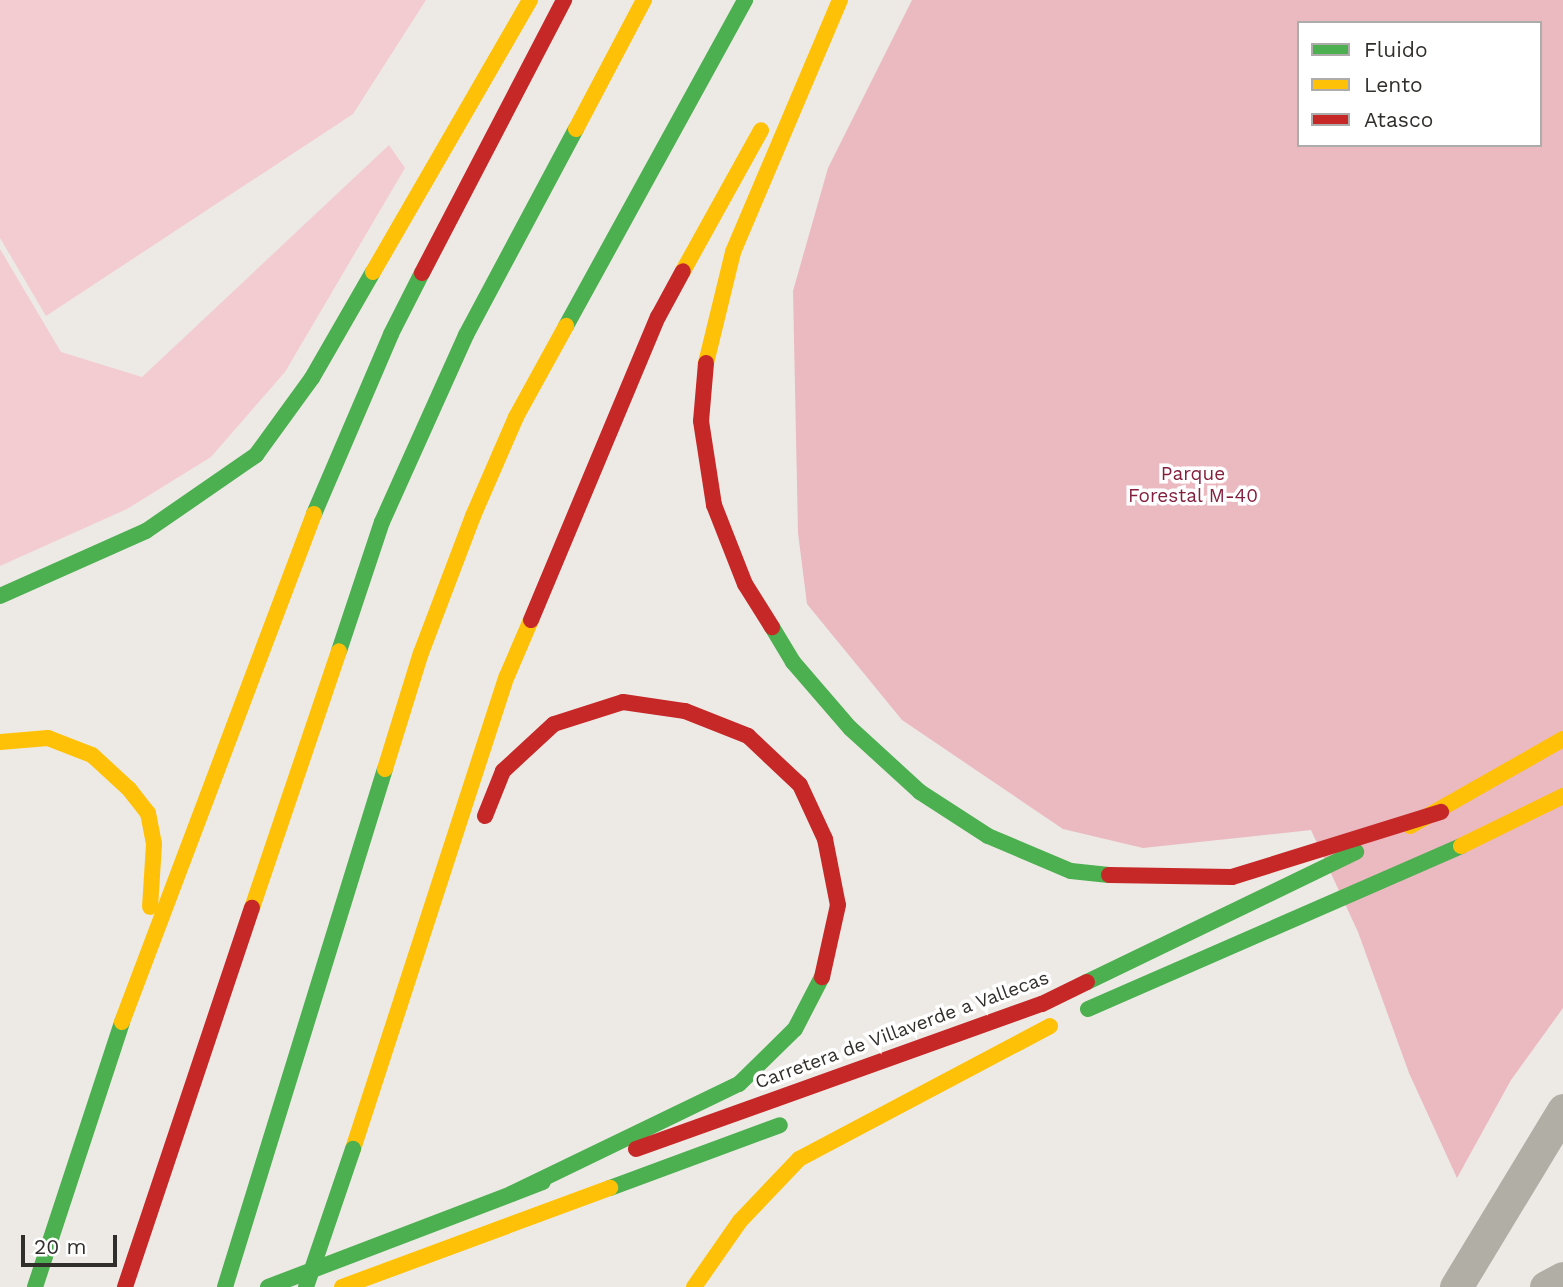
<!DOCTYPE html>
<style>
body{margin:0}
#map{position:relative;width:1563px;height:1287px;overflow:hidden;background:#edeae6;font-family:"Work Sans",sans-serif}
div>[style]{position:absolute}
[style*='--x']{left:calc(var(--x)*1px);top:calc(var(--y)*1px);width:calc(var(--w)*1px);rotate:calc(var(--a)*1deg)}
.green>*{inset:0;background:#f3ccd1}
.forest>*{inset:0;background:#ebb9c0}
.street>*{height:33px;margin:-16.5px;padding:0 16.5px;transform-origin:16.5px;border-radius:16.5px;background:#b1aea5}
.fast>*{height:16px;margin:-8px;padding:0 8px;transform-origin:8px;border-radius:8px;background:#4caf50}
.slow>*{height:16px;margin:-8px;padding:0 8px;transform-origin:8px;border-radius:8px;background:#ffc107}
.jam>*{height:16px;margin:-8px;padding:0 8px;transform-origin:8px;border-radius:8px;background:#c62828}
.fast-bridge>*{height:16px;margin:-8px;padding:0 8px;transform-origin:8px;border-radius:8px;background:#4caf50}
span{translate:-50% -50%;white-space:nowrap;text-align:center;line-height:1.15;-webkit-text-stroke:7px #fff;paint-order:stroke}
.park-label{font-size:19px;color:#841f3d}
.street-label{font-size:19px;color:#312f2c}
.legend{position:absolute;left:1297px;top:21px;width:245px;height:126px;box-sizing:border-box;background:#fff;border:2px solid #adacab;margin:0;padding:9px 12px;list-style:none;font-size:21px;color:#312f2c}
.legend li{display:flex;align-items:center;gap:14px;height:35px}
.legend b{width:35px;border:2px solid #adacab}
.scale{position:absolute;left:21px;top:1235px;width:96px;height:32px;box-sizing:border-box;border:4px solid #312f2c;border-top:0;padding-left:9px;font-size:21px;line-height:24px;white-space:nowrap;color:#312f2c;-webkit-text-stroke:5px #fff;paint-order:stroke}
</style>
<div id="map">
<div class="green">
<i style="clip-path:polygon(0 0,426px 0,353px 114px,46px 316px,0 238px)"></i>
<i style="clip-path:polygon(389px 145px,405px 168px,285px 372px,211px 457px,127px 509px,0 566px,0 249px,61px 352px,142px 377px)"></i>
</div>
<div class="forest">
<i style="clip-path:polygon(evenodd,912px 0,1563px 0,1563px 1008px,1511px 1080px,1457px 1178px,1409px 1073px,1358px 932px,1311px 830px,1143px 848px,1063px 829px,902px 720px,807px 604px,798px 533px,793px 291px,828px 168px,912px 0,1299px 23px,1540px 23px,1540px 145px,1299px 145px,1299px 23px)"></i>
</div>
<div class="street">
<i style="--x:1456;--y:1287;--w:207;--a:-58.8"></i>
<i style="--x:1546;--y:1287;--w:19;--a:-28"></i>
</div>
<div class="fast">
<i style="--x:566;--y:326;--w:372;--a:-61.2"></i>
<i style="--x:314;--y:514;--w:196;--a:-66.8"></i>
<i style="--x:391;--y:334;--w:68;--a:-63.1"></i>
<i style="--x:0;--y:596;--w:160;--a:-24"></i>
<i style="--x:146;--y:531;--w:134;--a:-34.6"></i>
<i style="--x:256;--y:455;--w:95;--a:-54"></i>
<i style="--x:312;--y:378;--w:122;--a:-60.1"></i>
<i style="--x:772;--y:627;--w:41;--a:59"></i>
<i style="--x:793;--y:662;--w:87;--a:49.2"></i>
<i style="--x:850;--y:728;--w:95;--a:42.4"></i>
<i style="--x:920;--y:792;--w:81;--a:32.9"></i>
<i style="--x:988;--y:836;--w:90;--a:22.9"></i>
<i style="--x:1071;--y:871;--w:38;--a:6"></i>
<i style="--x:339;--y:651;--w:136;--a:-71.6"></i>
<i style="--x:382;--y:522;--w:205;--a:-65.8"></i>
<i style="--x:466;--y:335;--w:234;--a:-61.9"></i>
<i style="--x:1087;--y:982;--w:299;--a:-25.8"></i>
<i style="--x:1088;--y:1009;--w:407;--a:-23.6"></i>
<i style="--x:610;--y:1188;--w:181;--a:-20.3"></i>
<i style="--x:511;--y:1194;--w:253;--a:-25.8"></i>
<i style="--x:739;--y:1084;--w:78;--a:-44.5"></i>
<i style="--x:795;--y:1029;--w:59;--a:-62.6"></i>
<i style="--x:35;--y:1287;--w:279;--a:-71.8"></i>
<i style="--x:225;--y:1287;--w:542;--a:-72.84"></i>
<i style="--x:268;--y:1287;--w:294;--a:-20.9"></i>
</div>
<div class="slow">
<i style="--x:576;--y:129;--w:146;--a:-62.2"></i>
<i style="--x:683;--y:271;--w:161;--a:-61"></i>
<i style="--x:373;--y:272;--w:314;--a:-60"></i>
<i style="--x:706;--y:363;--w:114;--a:-76.3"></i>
<i style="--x:733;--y:252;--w:274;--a:-67"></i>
<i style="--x:0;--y:742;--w:48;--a:-4.8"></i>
<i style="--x:48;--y:738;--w:47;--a:21.1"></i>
<i style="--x:92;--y:755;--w:50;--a:42.6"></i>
<i style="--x:129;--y:789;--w:31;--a:52"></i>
<i style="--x:148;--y:813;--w:32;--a:79"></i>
<i style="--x:154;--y:844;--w:63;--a:93.6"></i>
<i style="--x:385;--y:769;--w:121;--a:-72.8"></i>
<i style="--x:421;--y:653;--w:147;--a:-69.2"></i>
<i style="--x:473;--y:516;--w:108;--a:-66.5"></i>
<i style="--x:516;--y:417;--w:104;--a:-61.2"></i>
<i style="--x:1410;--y:826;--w:176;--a:-29.6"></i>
<i style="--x:1461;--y:846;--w:114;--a:-26.1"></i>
<i style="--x:252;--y:908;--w:271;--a:-71.3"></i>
<i style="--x:122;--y:1022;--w:543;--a:-69.3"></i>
<i style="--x:353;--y:1149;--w:497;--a:-72"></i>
<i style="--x:507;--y:676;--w:61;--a:-66.8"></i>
<i style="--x:342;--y:1287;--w:286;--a:-20.3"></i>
<i style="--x:694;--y:1287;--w:80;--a:-55.1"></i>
<i style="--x:740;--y:1221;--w:86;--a:-46.4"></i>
<i style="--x:799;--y:1159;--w:284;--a:-27.9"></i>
</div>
<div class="jam">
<i style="--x:422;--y:273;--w:308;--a:-62.5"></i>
<i style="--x:706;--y:363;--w:58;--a:94.9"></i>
<i style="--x:701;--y:421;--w:85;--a:81.2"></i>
<i style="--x:714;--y:505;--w:85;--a:68.6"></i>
<i style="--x:745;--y:584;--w:51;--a:57.9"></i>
<i style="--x:531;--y:620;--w:329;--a:-67.3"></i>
<i style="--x:658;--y:317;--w:52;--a:-61.5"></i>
<i style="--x:485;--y:816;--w:48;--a:-68.2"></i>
<i style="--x:503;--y:771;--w:69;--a:-42.7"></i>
<i style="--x:554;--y:724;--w:72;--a:-17.7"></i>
<i style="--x:623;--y:702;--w:63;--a:8.3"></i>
<i style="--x:685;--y:711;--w:68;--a:21.6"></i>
<i style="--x:748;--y:736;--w:71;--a:43.3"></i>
<i style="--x:800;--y:785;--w:60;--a:65.2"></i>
<i style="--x:825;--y:839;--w:67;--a:78.9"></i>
<i style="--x:838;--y:905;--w:74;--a:102.5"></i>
<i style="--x:1109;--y:875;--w:123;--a:0.9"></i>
<i style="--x:1232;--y:877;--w:219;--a:-17.3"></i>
<i style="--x:636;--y:1149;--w:431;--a:-19.7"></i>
<i style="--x:1042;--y:1004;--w:50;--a:-26.1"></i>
<i style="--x:125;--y:1287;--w:400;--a:-71.5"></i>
</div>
<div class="fast-bridge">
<i style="--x:306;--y:1287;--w:146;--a:-71.2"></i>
</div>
<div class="park-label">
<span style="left:1193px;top:485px">Parque<br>Forestal M-40</span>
</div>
<div class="street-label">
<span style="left:902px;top:1030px;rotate:-20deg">Carretera de Villaverde a Vallecas</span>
</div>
<ul class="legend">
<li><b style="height:9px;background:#4caf50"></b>Fluido</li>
<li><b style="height:9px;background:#ffc107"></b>Lento</li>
<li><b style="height:9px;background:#c62828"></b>Atasco</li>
</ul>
<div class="scale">20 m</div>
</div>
